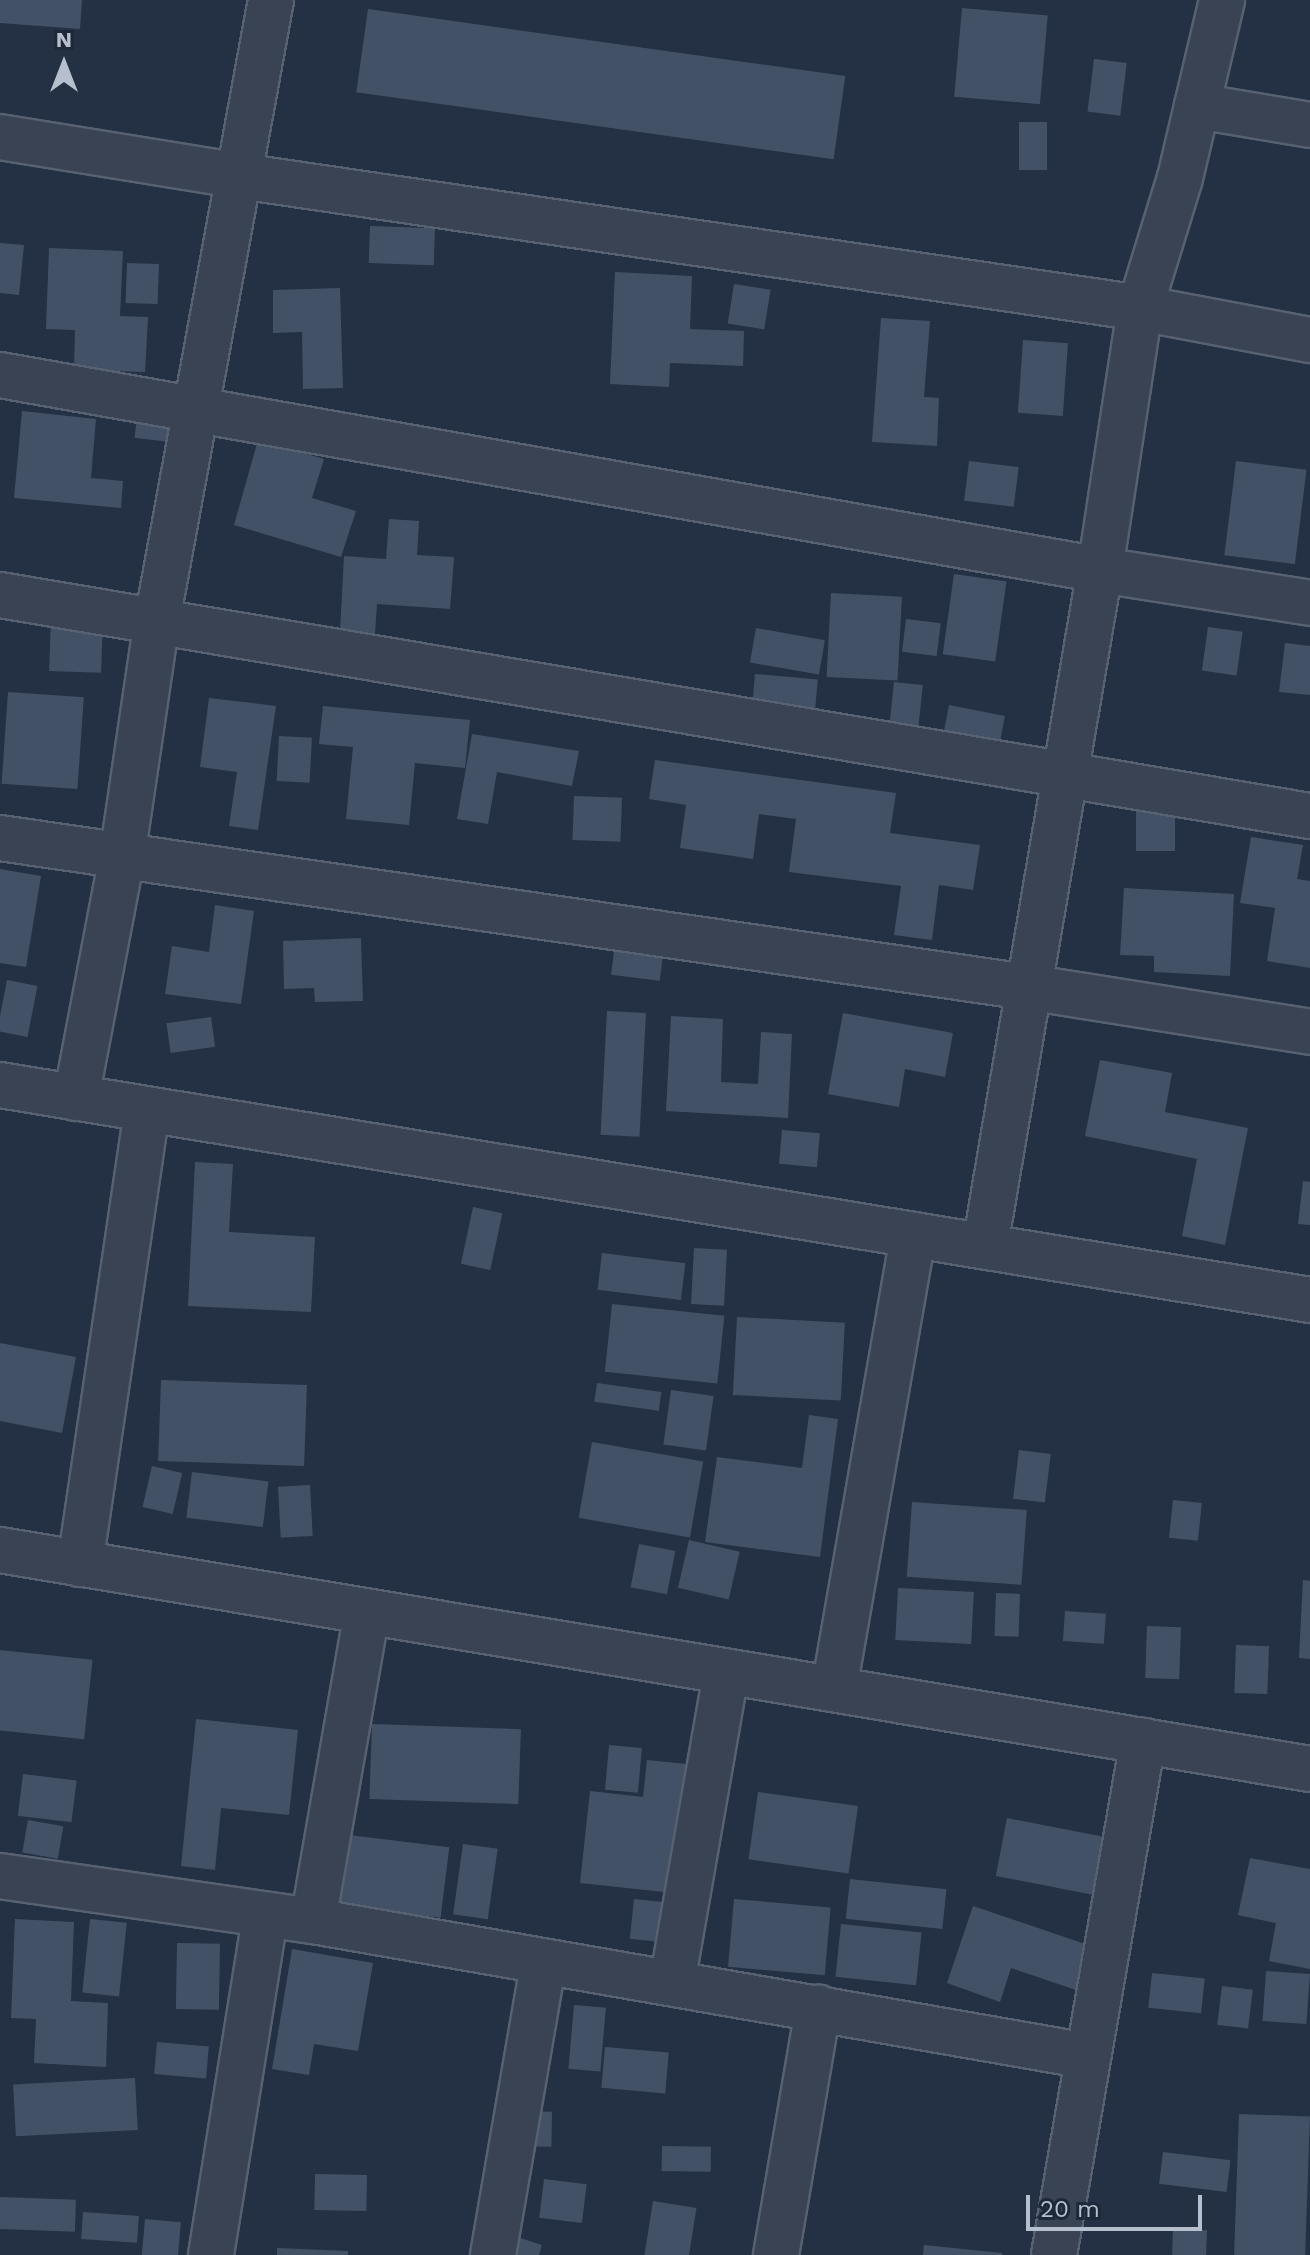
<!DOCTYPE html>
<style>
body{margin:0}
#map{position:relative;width:1310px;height:2255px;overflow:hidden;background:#243144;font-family:"Work Sans",sans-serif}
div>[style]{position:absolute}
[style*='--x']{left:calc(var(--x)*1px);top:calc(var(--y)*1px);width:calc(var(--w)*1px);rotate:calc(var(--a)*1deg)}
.building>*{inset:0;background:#435167;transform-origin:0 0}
.roads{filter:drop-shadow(2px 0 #576171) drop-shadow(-2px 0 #576171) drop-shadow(0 2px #576171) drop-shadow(0 -2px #576171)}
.street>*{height:44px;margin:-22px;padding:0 22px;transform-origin:22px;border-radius:22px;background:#394354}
span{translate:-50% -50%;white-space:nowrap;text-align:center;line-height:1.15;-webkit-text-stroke:8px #1d2839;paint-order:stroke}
.north{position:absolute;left:24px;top:24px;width:80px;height:80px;-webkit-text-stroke:6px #1d2839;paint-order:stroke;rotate:0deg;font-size:22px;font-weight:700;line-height:32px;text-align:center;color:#b6bfcd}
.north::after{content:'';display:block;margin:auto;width:28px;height:36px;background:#b6bfcd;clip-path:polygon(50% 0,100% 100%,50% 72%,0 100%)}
.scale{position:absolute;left:1026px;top:2195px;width:176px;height:36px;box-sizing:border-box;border:4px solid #b6bfcd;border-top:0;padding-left:10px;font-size:24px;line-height:28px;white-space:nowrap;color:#b6bfcd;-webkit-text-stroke:6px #1d2839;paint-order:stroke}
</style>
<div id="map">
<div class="building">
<i style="clip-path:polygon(0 0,82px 0,80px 29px,0 23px)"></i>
<i style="left:962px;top:8px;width:86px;height:89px;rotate:5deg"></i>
<i style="left:368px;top:9px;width:482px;height:84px;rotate:8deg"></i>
<i style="left:1094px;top:59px;width:33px;height:53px;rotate:7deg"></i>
<i style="left:1019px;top:122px;width:28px;height:48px"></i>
<i style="left:370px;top:226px;width:65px;height:37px;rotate:2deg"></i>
<i style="clip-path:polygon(0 243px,24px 245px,19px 295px,0 293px)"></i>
<i style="clip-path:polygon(49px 248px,123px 251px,120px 316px,148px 317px,145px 372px,74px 370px,75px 330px,46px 329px)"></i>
<i style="left:127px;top:263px;width:32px;height:40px;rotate:2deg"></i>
<i style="clip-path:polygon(615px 272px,692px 276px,690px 329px,744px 331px,743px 366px,670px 363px,669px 387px,610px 384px)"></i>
<i style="left:734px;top:284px;width:37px;height:40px;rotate:9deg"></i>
<i style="clip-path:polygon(340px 288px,343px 388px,303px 389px,302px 332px,273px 333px,273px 290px)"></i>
<i style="clip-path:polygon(881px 318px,930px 321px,924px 397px,939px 398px,937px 446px,872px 442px)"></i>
<i style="left:1023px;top:340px;width:45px;height:73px;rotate:4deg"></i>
<i style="left:139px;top:401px;width:38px;height:37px;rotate:7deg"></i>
<i style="clip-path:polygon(22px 411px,96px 419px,91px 478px,123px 481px,121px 508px,14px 498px)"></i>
<i style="clip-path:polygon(258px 440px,324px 459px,312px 498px,356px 511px,341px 557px,234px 525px)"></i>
<i style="left:969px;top:461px;width:50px;height:40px;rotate:7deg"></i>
<i style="left:1236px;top:461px;width:71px;height:95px;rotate:7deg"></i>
<i style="clip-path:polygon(389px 519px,419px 521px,417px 555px,454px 557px,450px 609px,377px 604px,375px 634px,340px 632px,344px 556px,386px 559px)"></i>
<i style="left:954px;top:574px;width:53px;height:81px;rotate:8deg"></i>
<i style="left:831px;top:593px;width:71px;height:84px;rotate:3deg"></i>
<i style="left:51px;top:617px;width:52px;height:54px;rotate:2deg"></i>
<i style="left:906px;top:619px;width:35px;height:33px;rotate:7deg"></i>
<i style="left:1208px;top:627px;width:35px;height:44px;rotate:8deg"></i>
<i style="left:756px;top:628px;width:70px;height:35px;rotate:10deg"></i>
<i style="clip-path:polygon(1285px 643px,1310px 646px,1310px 695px,1279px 692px)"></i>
<i style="left:755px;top:674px;width:63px;height:29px;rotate:5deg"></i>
<i style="left:894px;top:682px;width:29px;height:48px;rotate:6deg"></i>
<i style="left:8px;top:692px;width:76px;height:92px;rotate:4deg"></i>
<i style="clip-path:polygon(209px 698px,276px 706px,258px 830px,229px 826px,237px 772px,200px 767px)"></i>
<i style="left:949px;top:705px;width:57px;height:33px;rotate:11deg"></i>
<i style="clip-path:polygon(323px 706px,470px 720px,465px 768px,415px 763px,409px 825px,346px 819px,353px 747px,319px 744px)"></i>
<i style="clip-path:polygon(472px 734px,579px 751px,572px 786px,497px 772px,488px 824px,457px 819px)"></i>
<i style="left:279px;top:736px;width:33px;height:45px;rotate:3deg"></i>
<i style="clip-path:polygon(655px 760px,896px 793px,890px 833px,980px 845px,973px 890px,939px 885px,932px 940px,894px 935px,901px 886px,789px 872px,796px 819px,759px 814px,753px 859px,680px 848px,686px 805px,649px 799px)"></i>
<i style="left:574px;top:796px;width:48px;height:44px;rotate:2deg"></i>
<i style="left:1136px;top:798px;width:39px;height:53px"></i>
<i style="clip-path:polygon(1251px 837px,1303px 845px,1297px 879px,1310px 881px,1310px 968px,1267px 961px,1275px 908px,1240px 903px)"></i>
<i style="clip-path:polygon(0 869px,41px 876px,26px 967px,0 963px)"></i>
<i style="clip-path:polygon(1124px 888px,1234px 894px,1230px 976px,1154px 972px,1154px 956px,1120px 955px)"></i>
<i style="clip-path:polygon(215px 905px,254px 911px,241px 1004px,165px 994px,172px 946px,209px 952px)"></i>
<i style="clip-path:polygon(361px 938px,363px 1001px,315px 1002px,314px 988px,284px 989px,283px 941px)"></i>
<i style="left:615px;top:943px;width:49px;height:32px;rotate:7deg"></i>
<i style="left:7px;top:980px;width:31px;height:52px;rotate:11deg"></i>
<i style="left:607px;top:1011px;width:39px;height:124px;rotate:3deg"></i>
<i style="clip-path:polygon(843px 1013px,953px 1033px,945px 1077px,905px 1069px,899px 1107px,828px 1094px)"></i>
<i style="clip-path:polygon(671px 1016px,723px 1019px,721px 1082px,758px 1084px,761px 1032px,792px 1034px,788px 1118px,666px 1111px)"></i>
<i style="left:211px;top:1017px;width:30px;height:45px;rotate:82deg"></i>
<i style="clip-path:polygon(1100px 1060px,1172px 1073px,1165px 1112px,1248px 1128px,1225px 1245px,1182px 1236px,1197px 1159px,1085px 1136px)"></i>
<i style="left:782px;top:1130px;width:38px;height:34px;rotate:5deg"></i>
<i style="clip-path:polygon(195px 1162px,233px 1164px,229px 1232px,315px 1237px,311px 1312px,188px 1306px)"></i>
<i style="clip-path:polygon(1303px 1181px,1310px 1182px,1310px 1225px,1298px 1224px)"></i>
<i style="left:473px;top:1207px;width:30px;height:58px;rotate:12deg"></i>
<i style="left:694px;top:1248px;width:33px;height:56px;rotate:3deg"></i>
<i style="left:602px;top:1253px;width:84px;height:37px;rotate:7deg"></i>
<i style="left:612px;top:1304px;width:113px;height:68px;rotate:6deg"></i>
<i style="left:737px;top:1317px;width:108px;height:78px;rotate:3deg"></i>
<i style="clip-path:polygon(0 1343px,76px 1357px,62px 1433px,0 1421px)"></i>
<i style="left:161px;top:1380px;width:146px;height:81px;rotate:2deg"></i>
<i style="left:597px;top:1383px;width:65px;height:19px;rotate:8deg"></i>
<i style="left:671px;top:1390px;width:43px;height:55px;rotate:8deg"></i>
<i style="clip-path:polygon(809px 1415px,838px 1419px,820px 1557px,705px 1542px,717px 1457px,802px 1468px)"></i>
<i style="left:592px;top:1442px;width:113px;height:77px;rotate:10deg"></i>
<i style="left:1019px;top:1450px;width:32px;height:49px;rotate:7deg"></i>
<i style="left:152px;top:1466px;width:31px;height:42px;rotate:13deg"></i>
<i style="left:192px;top:1472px;width:77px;height:46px;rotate:7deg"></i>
<i style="left:310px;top:1485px;width:51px;height:32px;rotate:87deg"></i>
<i style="left:1173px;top:1500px;width:29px;height:38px;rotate:6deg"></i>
<i style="left:912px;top:1502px;width:115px;height:75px;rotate:4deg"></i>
<i style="left:689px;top:1540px;width:52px;height:49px;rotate:13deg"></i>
<i style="left:639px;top:1544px;width:37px;height:44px;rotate:11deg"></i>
<i style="clip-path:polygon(1303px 1580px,1310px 1581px,1310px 1659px,1299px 1658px)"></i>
<i style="left:898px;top:1588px;width:76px;height:52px;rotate:3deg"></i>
<i style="left:996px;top:1593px;width:24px;height:43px;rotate:2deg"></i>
<i style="left:1065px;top:1611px;width:41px;height:30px;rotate:4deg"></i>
<i style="left:1147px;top:1626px;width:34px;height:52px;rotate:2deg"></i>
<i style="left:1236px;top:1645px;width:33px;height:48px;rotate:2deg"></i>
<i style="left:0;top:1650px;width:93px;height:80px;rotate:6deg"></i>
<i style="clip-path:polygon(196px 1719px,298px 1730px,289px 1815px,221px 1808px,215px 1870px,181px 1866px)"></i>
<i style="left:372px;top:1724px;width:149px;height:75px;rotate:2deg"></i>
<i style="left:609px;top:1745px;width:33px;height:45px;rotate:5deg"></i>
<i style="clip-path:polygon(647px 1760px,697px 1765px,683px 1894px,580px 1883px,590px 1791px,643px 1797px)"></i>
<i style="left:23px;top:1774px;width:54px;height:42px;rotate:7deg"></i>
<i style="left:758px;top:1792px;width:101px;height:68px;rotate:8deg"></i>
<i style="left:1007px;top:1818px;width:101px;height:59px;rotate:11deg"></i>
<i style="left:28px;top:1820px;width:36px;height:33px;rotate:10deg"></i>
<i style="left:349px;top:1835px;width:101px;height:71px;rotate:7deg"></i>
<i style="left:463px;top:1844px;width:35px;height:71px;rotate:8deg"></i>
<i style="clip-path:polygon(1250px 1858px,1310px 1869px,1310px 1969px,1269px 1961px,1276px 1923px,1238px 1915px)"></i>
<i style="left:850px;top:1879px;width:97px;height:40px;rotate:6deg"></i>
<i style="left:634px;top:1899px;width:29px;height:40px;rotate:6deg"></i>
<i style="left:734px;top:1899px;width:97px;height:68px;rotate:5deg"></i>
<i style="clip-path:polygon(973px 1906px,1091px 1946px,1076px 1990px,1011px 1968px,1000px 2002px,947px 1983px)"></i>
<i style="clip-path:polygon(15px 1919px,74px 1922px,71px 2001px,108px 2003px,106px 2067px,34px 2063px,36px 2019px,11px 2018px)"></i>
<i style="left:90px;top:1919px;width:37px;height:74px;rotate:6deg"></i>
<i style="left:841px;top:1924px;width:81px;height:53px;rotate:6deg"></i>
<i style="left:177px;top:1943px;width:43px;height:66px;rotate:1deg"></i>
<i style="clip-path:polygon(292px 1949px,373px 1963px,358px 2051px,314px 2044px,309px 2075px,272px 2069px)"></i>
<i style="left:1266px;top:1971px;width:44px;height:50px;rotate:4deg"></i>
<i style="left:1152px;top:1973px;width:53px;height:35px;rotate:6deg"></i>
<i style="left:1222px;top:1986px;width:31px;height:39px;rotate:7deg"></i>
<i style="left:574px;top:2005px;width:32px;height:64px;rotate:5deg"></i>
<i style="left:157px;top:2042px;width:52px;height:32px;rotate:5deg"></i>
<i style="left:605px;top:2047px;width:64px;height:41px;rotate:5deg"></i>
<i style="left:135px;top:2078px;width:52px;height:122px;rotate:87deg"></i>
<i style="left:507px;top:2111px;width:45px;height:35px;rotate:1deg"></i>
<i style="left:1239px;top:2114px;width:71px;height:141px;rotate:2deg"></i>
<i style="left:662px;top:2146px;width:49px;height:25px;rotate:1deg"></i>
<i style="left:1163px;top:2152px;width:68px;height:32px;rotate:7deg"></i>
<i style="left:315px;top:2174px;width:52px;height:36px;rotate:1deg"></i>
<i style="left:544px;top:2179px;width:43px;height:39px;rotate:7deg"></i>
<i style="left:0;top:2197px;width:76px;height:32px;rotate:2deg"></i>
<i style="left:653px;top:2201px;width:44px;height:55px;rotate:9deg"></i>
<i style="left:83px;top:2212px;width:56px;height:27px;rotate:4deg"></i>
<i style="left:145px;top:2219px;width:36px;height:36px;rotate:5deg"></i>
<i style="left:1173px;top:2229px;width:34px;height:26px;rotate:2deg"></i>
<i style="clip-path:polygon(514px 2236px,542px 2245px,539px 2255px,508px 2255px)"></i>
<i style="clip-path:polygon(924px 2245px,1002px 2253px,1002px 2255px,923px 2255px)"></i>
<i style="clip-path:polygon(277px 2248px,348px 2251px,348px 2255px,277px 2255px)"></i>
</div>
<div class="roads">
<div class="street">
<i style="--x:1197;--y:106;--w:115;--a:9.5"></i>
<i style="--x:0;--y:137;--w:243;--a:9.2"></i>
<i style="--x:240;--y:176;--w:910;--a:8.34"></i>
<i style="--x:1140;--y:308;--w:173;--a:10.7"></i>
<i style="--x:0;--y:375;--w:1117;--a:10.05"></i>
<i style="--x:1100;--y:570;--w:213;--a:8.9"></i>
<i style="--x:0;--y:595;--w:1329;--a:9.58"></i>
<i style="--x:0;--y:838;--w:1038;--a:8.26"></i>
<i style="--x:1027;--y:987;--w:287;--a:9"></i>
<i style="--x:0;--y:1085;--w:1328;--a:9.32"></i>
<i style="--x:76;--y:1098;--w:245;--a:-79.2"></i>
<i style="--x:122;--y:857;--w:239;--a:-81.6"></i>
<i style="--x:157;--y:621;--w:631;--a:-79.6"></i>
<i style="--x:985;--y:1246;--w:686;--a:-80.35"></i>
<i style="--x:1100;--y:570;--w:265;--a:-81.3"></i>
<i style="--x:1140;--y:308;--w:136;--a:-72.9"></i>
<i style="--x:1180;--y:178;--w:183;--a:-76.7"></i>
<i style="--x:0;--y:1550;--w:1328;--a:9.49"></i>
<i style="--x:80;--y:1564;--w:459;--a:-81.6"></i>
<i style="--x:834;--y:1689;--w:461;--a:-80.1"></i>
<i style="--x:0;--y:1876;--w:316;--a:8.2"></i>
<i style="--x:313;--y:1921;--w:786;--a:9.89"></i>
<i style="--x:313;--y:1921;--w:314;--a:-80.1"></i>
<i style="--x:672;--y:1983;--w:316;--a:-80.1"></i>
<i style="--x:211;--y:2255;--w:343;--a:-80.9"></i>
<i style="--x:493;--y:2255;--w:298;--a:-80.2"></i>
<i style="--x:776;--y:2255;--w:251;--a:-80.3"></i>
<i style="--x:1054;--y:2255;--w:522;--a:-80.18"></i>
</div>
</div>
<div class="north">N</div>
<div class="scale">20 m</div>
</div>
